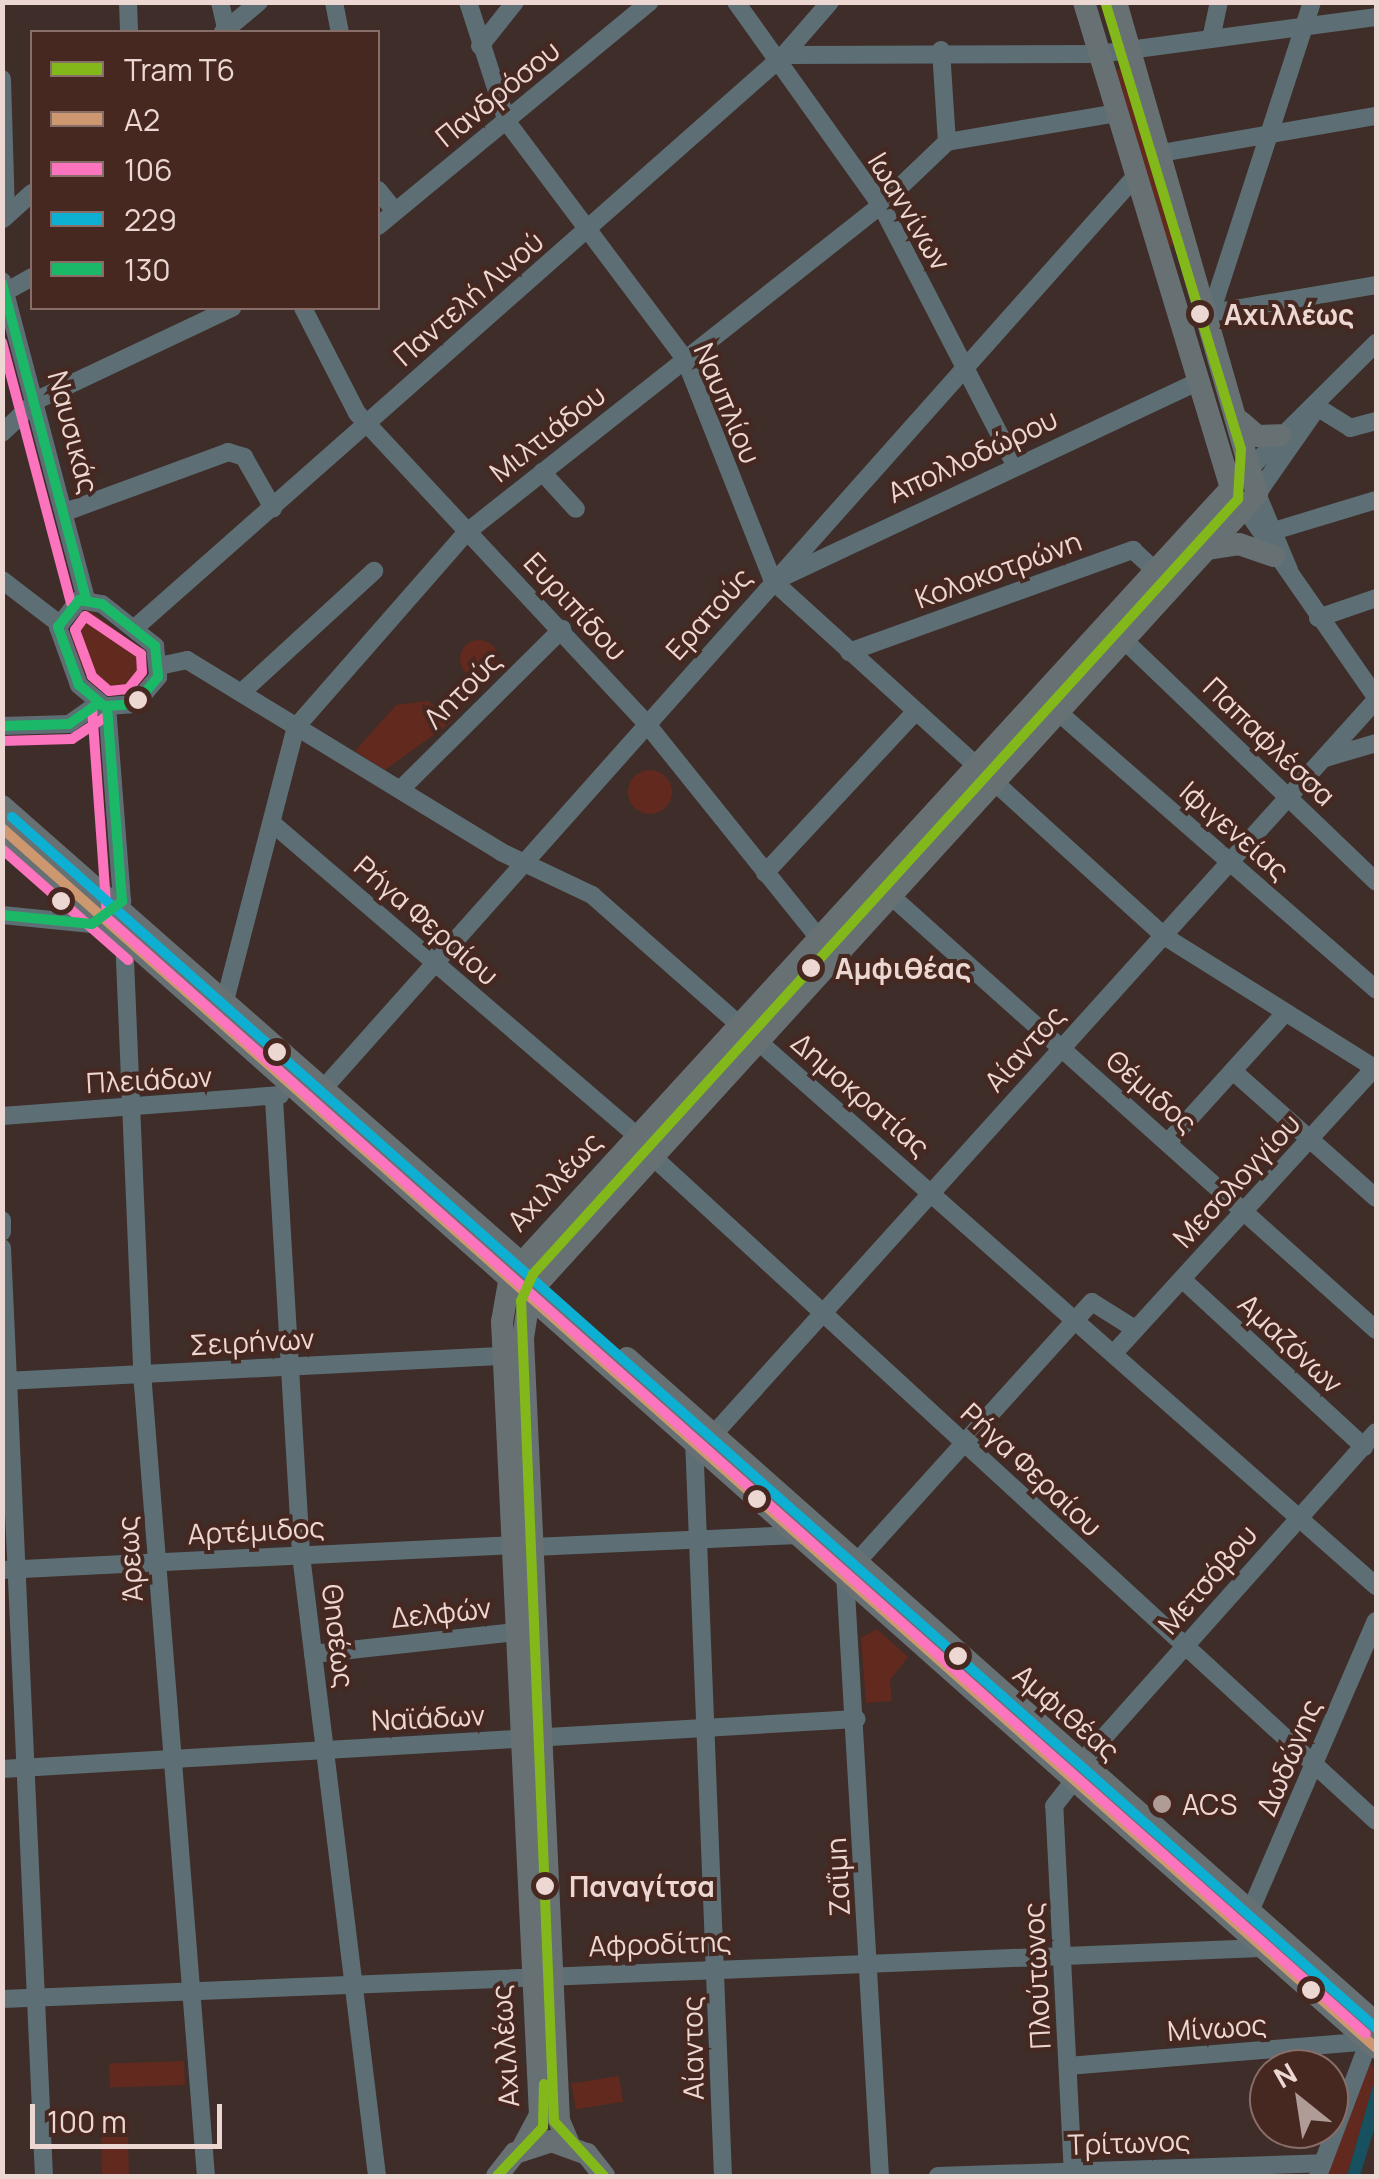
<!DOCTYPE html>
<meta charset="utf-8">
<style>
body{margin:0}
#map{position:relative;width:1379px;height:2179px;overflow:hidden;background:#3e2d29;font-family:Manrope,sans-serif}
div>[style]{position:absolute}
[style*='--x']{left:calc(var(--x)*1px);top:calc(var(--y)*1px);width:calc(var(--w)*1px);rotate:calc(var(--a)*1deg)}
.green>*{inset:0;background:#622a1f;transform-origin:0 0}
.round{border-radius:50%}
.water>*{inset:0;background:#17505f}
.minor>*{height:18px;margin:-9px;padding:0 9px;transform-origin:9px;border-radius:9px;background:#5d6f75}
.major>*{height:22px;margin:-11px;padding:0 11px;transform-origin:11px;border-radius:11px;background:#677174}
.bus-1>*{height:10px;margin:-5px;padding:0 5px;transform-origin:5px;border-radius:5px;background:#cd976f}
.bus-2>*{height:10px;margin:-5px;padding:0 5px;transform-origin:5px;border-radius:5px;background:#fc73be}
.bus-3>*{height:10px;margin:-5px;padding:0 5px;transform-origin:5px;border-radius:5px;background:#0dafd3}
.bus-4>*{height:10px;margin:-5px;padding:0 5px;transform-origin:5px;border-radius:5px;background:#1ab867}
.tram-1>*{height:10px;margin:-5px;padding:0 5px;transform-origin:5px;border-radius:5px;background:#83b81a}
.dots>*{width:28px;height:28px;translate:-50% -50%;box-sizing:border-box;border:5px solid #462821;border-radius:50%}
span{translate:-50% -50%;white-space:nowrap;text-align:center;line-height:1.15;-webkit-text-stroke:8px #462821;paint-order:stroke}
.street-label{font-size:28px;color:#ecd7d2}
.stop-label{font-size:28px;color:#ecd7d2;font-weight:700}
.left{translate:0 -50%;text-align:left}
.poi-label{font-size:28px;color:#ecd7d2}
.frame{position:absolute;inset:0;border:5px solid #ecd7d2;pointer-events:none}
.legend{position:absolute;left:30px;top:30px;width:350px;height:280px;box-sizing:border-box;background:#462821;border:2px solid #886e68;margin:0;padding:12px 18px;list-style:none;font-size:30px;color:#ecd7d2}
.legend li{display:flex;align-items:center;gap:20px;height:50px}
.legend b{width:50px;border:2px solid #886e68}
.north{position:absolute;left:1249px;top:2049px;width:100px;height:100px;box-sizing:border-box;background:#462821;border:2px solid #886e68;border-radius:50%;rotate:330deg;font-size:28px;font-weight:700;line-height:40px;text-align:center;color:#ecd7d2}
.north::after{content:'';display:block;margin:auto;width:35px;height:45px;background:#af9c97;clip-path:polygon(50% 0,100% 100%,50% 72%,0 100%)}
.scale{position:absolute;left:30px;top:2104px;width:192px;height:45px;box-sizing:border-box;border:5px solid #ecd7d2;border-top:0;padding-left:12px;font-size:30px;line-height:35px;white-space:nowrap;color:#ecd7d2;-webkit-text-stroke:8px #462821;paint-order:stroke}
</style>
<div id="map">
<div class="green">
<i style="left:1127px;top:67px;width:184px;height:19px;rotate:73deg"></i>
<i style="clip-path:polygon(88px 609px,146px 653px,145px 680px,126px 695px,91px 685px,68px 638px)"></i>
<i class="round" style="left:460px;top:640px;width:38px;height:38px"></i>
<i style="clip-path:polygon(428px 701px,453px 721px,385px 770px,355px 751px,396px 705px)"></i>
<i class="round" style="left:628px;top:770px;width:44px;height:44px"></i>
<i style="clip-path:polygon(877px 1629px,908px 1657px,890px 1680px,892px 1701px,866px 1703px,861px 1638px)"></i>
<i style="clip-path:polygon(1369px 2059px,1376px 2075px,1347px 2176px,1322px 2176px)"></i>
<i style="left:184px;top:2061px;width:24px;height:75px;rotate:88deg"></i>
<i style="left:619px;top:2076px;width:26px;height:48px;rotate:81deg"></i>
<i style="left:128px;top:2130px;width:46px;height:27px;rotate:89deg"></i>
</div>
<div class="water">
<i style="clip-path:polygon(1376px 2075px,1376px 2123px,1360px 2176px,1347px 2176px)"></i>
</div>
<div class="minor">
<i style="--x:128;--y:2;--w:30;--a:88"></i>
<i style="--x:220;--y:2;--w:31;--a:77"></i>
<i style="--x:334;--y:2;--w:31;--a:79"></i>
<i style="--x:468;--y:2;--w:126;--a:72"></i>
<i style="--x:507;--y:122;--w:296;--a:53.1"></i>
<i style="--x:685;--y:359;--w:239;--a:68.4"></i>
<i style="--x:773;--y:581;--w:528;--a:42.24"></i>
<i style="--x:1164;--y:936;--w:250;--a:32.1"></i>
<i style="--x:736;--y:2;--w:249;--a:54.5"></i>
<i style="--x:881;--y:205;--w:290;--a:62.7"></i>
<i style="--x:1312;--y:2;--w:327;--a:108"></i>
<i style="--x:1211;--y:313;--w:167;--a:-9.6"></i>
<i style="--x:223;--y:32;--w:47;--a:-39.8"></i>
<i style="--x:1211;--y:39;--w:38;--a:-78"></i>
<i style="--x:480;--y:46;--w:56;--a:-51.5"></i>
<i style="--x:941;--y:50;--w:92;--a:86.3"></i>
<i style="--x:784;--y:55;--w:315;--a:-0.2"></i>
<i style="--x:1099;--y:54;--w:279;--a:-7.6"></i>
<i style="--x:2;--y:79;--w:136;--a:88.3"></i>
<i style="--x:1161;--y:153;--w:218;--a:-9.8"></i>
<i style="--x:378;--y:190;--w:27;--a:51"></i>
<i style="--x:3;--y:219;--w:39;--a:-42"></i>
<i style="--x:378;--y:226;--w:352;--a:-39.5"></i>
<i style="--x:2;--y:281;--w:329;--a:75.2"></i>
<i style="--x:7;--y:291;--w:29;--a:-29"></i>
<i style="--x:303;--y:308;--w:118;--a:62.8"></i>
<i style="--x:357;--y:413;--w:424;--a:47"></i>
<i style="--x:646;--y:723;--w:276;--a:51.2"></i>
<i style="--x:1317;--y:407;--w:39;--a:32"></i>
<i style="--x:1350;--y:428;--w:27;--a:-15"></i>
<i style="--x:2;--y:433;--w:48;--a:-43.3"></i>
<i style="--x:37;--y:400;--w:216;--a:-25.3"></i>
<i style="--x:542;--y:472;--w:50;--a:47.4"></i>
<i style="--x:1242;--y:476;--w:189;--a:-44.8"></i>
<i style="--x:1239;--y:500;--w:240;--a:55.2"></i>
<i style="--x:68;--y:511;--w:171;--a:-20.2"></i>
<i style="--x:228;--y:452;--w:17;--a:17"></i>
<i style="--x:244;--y:457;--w:59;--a:60.4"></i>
<i style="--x:1277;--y:530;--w:103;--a:-16.9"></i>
<i style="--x:1289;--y:570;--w:82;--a:-112.8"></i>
<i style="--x:1257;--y:494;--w:101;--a:-55.1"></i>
<i style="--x:785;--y:576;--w:454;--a:-25.2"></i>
<i style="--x:2;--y:580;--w:71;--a:37.5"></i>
<i style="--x:79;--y:600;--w:23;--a:10"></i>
<i style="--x:102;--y:604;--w:68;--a:38.4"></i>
<i style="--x:155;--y:646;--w:31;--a:84"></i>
<i style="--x:158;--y:677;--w:35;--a:130"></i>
<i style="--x:135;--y:704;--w:31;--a:176"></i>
<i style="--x:104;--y:706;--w:33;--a:-140"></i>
<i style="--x:79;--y:685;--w:62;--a:-109.9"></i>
<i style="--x:58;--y:627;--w:34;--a:-52"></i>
<i style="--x:1318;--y:618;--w:61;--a:-19"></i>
<i style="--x:136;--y:627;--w:864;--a:-41.44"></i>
<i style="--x:784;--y:55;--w:70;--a:-49"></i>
<i style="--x:1124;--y:640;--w:349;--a:43.8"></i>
<i style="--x:849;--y:652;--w:302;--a:-19.8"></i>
<i style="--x:1133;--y:550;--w:33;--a:43"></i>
<i style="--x:159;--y:666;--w:29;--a:-12"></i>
<i style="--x:187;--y:660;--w:368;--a:31.4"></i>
<i style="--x:501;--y:852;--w:101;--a:25.3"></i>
<i style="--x:592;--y:895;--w:1045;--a:41.39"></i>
<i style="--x:243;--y:691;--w:178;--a:-42.5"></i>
<i style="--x:1058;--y:712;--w:422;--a:41.1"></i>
<i style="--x:2;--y:726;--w:67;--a:-1.7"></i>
<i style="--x:69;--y:724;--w:35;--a:-35"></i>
<i style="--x:1325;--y:758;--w:53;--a:-16.4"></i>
<i style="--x:402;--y:788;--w:226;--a:-44.8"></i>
<i style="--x:272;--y:823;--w:481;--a:40.6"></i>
<i style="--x:765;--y:873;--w:220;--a:-47"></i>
<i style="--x:890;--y:895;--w:652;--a:41.83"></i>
<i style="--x:2;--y:915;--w:90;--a:5.7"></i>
<i style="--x:92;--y:924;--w:38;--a:-37"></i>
<i style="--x:122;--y:901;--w:195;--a:-94.4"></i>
<i style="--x:124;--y:936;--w:449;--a:87.6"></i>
<i style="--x:143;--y:1385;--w:794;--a:85.45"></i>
<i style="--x:225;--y:1001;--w:283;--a:-75.5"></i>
<i style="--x:296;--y:727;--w:259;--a:-48.8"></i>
<i style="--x:467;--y:532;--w:528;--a:-38.3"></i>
<i style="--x:881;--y:205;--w:91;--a:-43.7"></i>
<i style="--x:947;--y:142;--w:172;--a:-9.7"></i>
<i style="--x:1233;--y:1071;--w:191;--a:41.6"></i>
<i style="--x:323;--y:1089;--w:1221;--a:-48.32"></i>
<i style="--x:274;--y:1099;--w:457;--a:86.6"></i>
<i style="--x:301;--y:1555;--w:626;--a:83.02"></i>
<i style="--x:2;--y:1116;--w:279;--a:-4.3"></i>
<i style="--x:1169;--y:1141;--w:171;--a:-47.8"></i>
<i style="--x:651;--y:1155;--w:984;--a:42.57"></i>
<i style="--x:2;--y:1220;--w:12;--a:90"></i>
<i style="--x:2;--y:1248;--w:929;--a:87.41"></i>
<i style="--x:1182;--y:1279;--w:248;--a:42.7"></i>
<i style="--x:1115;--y:1352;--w:387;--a:-47.6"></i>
<i style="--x:5;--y:1381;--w:500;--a:-2.9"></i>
<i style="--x:713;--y:1435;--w:990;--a:-47.95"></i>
<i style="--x:694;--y:1439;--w:738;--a:87.75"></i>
<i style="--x:533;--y:1547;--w:267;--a:-2.6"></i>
<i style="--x:2;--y:1570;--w:512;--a:-2.8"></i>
<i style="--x:313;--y:1654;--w:204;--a:-6.2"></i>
<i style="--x:1081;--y:1763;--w:443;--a:-48.3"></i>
<i style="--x:2;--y:1769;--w:856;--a:-3.35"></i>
<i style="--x:1245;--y:1923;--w:329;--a:-66.6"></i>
<i style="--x:2;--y:1999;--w:1260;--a:-2.32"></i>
<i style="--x:1068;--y:2066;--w:302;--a:-4.7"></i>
<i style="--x:880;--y:2176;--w:602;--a:-93.33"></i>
<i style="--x:845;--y:1575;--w:368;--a:-47.9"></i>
<i style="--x:1092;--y:1302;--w:51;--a:32.1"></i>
<i style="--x:938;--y:2176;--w:385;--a:-1.9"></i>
<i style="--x:1073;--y:2176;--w:370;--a:-92.9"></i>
<i style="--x:1054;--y:1806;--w:33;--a:-52"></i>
<i style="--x:1318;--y:2176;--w:144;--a:-69.3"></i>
</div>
<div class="major">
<i style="--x:1240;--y:421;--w:23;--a:41"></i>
<i style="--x:1257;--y:436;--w:23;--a:-2"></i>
<i style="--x:1208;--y:549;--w:31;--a:-9"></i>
<i style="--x:1239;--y:544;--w:37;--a:19"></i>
<i style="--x:2;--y:806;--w:702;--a:41.36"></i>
<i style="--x:2;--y:828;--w:1837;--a:41.6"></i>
<i style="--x:627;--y:1358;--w:1002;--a:41.6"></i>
<i style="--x:569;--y:2144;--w:26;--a:-113"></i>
<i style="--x:559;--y:2120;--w:783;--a:-92.64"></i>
<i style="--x:523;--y:1338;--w:47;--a:-81.3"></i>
<i style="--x:530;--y:1292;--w:1080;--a:-47.67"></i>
<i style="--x:1257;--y:494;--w:512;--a:-105.99"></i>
<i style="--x:523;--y:2147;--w:36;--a:-62"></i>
<i style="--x:540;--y:2115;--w:794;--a:-92.74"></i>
<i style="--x:502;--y:1322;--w:47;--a:-80.1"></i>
<i style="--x:510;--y:1276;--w:1068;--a:-47.54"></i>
<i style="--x:1231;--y:488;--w:508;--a:-106.83"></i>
<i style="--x:497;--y:2176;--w:29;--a:-52"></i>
<i style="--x:515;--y:2153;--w:38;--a:-18"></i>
<i style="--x:551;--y:2141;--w:38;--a:20"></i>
<i style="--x:587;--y:2154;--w:28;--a:52"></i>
</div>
<div class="bus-1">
<i style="--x:2;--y:828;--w:1837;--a:41.6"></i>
</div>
<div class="bus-2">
<i style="--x:2;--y:342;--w:270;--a:75.2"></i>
<i style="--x:85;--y:616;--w:68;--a:34.2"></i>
<i style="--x:141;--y:654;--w:18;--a:87"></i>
<i style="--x:142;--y:672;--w:22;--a:129"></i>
<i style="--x:128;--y:689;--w:19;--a:174"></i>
<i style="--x:109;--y:691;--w:23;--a:-139"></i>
<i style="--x:92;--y:676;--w:49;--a:-110.3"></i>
<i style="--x:75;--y:630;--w:17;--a:-54"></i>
<i style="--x:92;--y:708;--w:211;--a:85.9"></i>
<i style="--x:107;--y:918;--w:1682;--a:41.55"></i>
<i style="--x:2;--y:741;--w:70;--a:-1.6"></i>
<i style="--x:72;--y:739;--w:42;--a:-33.3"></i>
<i style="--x:2;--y:849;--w:168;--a:41.4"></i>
</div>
<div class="bus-3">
<i style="--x:12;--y:817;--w:1824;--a:41.6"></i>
</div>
<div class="bus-4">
<i style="--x:2;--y:283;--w:327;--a:75.1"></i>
<i style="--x:79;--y:600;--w:23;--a:10"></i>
<i style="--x:102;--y:604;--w:68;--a:38.4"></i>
<i style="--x:155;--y:646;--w:31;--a:84"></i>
<i style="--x:158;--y:677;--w:35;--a:130"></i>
<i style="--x:135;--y:704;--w:31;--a:176"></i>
<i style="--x:104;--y:706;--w:33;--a:-140"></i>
<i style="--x:79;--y:685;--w:62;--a:-109.9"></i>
<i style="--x:58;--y:627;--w:34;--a:-52"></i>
<i style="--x:2;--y:726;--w:67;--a:-1.7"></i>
<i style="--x:69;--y:724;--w:35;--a:-35"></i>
<i style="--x:2;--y:915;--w:90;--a:5.7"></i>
<i style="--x:92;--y:924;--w:38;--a:-37"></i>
<i style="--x:122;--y:901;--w:195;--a:-94.4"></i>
</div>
<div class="tram-1">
<i style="--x:497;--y:2176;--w:67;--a:-46.8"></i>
<i style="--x:543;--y:2127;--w:43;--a:-88.7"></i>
<i style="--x:604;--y:2176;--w:74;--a:-132.3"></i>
<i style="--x:554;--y:2121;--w:821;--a:-92.3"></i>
<i style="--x:521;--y:1301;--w:30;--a:-66"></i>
<i style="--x:533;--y:1274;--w:1048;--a:-47.71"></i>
<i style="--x:1238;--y:499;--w:50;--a:-86.6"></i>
<i style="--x:1241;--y:449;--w:467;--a:-106.9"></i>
</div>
<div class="dots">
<i style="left:1200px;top:314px;background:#ecd7d2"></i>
<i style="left:138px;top:700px;background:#ecd7d2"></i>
<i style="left:61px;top:901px;background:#ecd7d2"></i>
<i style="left:811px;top:968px;background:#ecd7d2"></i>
<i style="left:277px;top:1052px;background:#ecd7d2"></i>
<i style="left:757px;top:1499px;background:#ecd7d2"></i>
<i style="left:958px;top:1656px;background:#ecd7d2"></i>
<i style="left:1162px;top:1804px;background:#af9c97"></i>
<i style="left:545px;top:1886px;background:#ecd7d2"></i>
<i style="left:1311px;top:1990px;background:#ecd7d2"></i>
</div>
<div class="street-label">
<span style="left:497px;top:93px;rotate:-39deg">Πανδρόσου</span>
<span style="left:910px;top:211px;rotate:59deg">Ιωαννίνων</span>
<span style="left:468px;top:298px;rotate:-41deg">Παντελή Λινού</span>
<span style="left:728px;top:403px;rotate:67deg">Ναυπλίου</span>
<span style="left:74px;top:432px;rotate:75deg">Ναυσικάς</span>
<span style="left:547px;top:433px;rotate:-38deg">Μιλτιάδου</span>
<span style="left:972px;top:455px;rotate:-25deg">Απολλοδώρου</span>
<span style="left:998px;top:569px;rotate:-20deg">Κολοκοτρώνη</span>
<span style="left:576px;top:606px;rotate:47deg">Ευριπίδου</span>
<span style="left:708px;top:613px;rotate:-48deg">Ερατούς</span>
<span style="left:462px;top:689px;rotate:-45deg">Λητούς</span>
<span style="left:1270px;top:741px;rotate:44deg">Παπαφλέσσα</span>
<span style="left:1235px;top:830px;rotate:41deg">Ιφιγενείας</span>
<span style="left:427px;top:920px;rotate:41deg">Ρήγα Φεραίου</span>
<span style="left:1024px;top:1048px;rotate:-48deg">Αίαντος</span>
<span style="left:149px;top:1079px;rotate:-3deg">Πλειάδων</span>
<span style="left:1152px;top:1091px;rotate:41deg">Θέμιδος</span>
<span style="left:861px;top:1094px;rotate:41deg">Δημοκρατίας</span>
<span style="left:1236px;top:1180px;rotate:-47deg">Μεσολογγίου</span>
<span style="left:554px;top:1181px;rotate:-47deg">Αχιλλέως</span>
<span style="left:252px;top:1341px;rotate:-3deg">Σειρήνων</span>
<span style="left:1291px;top:1343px;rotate:43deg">Αμαζόνων</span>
<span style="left:1032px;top:1469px;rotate:43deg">Ρήγα Φεραίου</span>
<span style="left:256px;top:1530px;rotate:-3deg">Αρτέμιδος</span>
<span style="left:129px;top:1559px;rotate:-94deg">Άρεως</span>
<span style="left:1207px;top:1579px;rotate:-49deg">Μετσόβου</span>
<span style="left:441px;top:1612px;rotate:-6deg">Δελφών</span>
<span style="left:339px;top:1636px;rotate:83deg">Θησέως</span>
<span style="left:1067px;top:1712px;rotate:41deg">Αμφιθέας</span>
<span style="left:428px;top:1717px;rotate:-3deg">Ναϊάδων</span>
<span style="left:1288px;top:1757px;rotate:-67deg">Δωδώνης</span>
<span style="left:837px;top:1877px;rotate:-93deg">Ζαΐμη</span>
<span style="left:660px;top:1943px;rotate:-2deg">Αφροδίτης</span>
<span style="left:1036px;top:1976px;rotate:-93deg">Πλούτωνος</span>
<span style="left:1217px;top:2027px;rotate:-4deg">Μίνωος</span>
<span style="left:504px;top:2046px;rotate:-94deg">Αχιλλέως</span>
<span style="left:692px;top:2048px;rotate:-91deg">Αίαντος</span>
<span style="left:1129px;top:2142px;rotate:-2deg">Τρίτωνος</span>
</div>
<div class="stop-label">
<span class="left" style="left:1224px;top:314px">Αχιλλέως</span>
<span class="left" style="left:835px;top:968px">Αμφιθέας</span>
<span class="left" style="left:569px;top:1886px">Παναγίτσα</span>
</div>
<div class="poi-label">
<span class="left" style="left:1182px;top:1804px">ACS</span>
</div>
<div class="frame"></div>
<ul class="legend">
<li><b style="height:12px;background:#83b81a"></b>Tram Τ6</li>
<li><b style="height:12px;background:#cd976f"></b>Α2</li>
<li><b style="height:12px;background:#fc73be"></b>106</li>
<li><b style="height:12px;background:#0dafd3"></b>229</li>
<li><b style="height:12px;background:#1ab867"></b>130</li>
</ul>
<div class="north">N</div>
<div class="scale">100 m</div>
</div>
